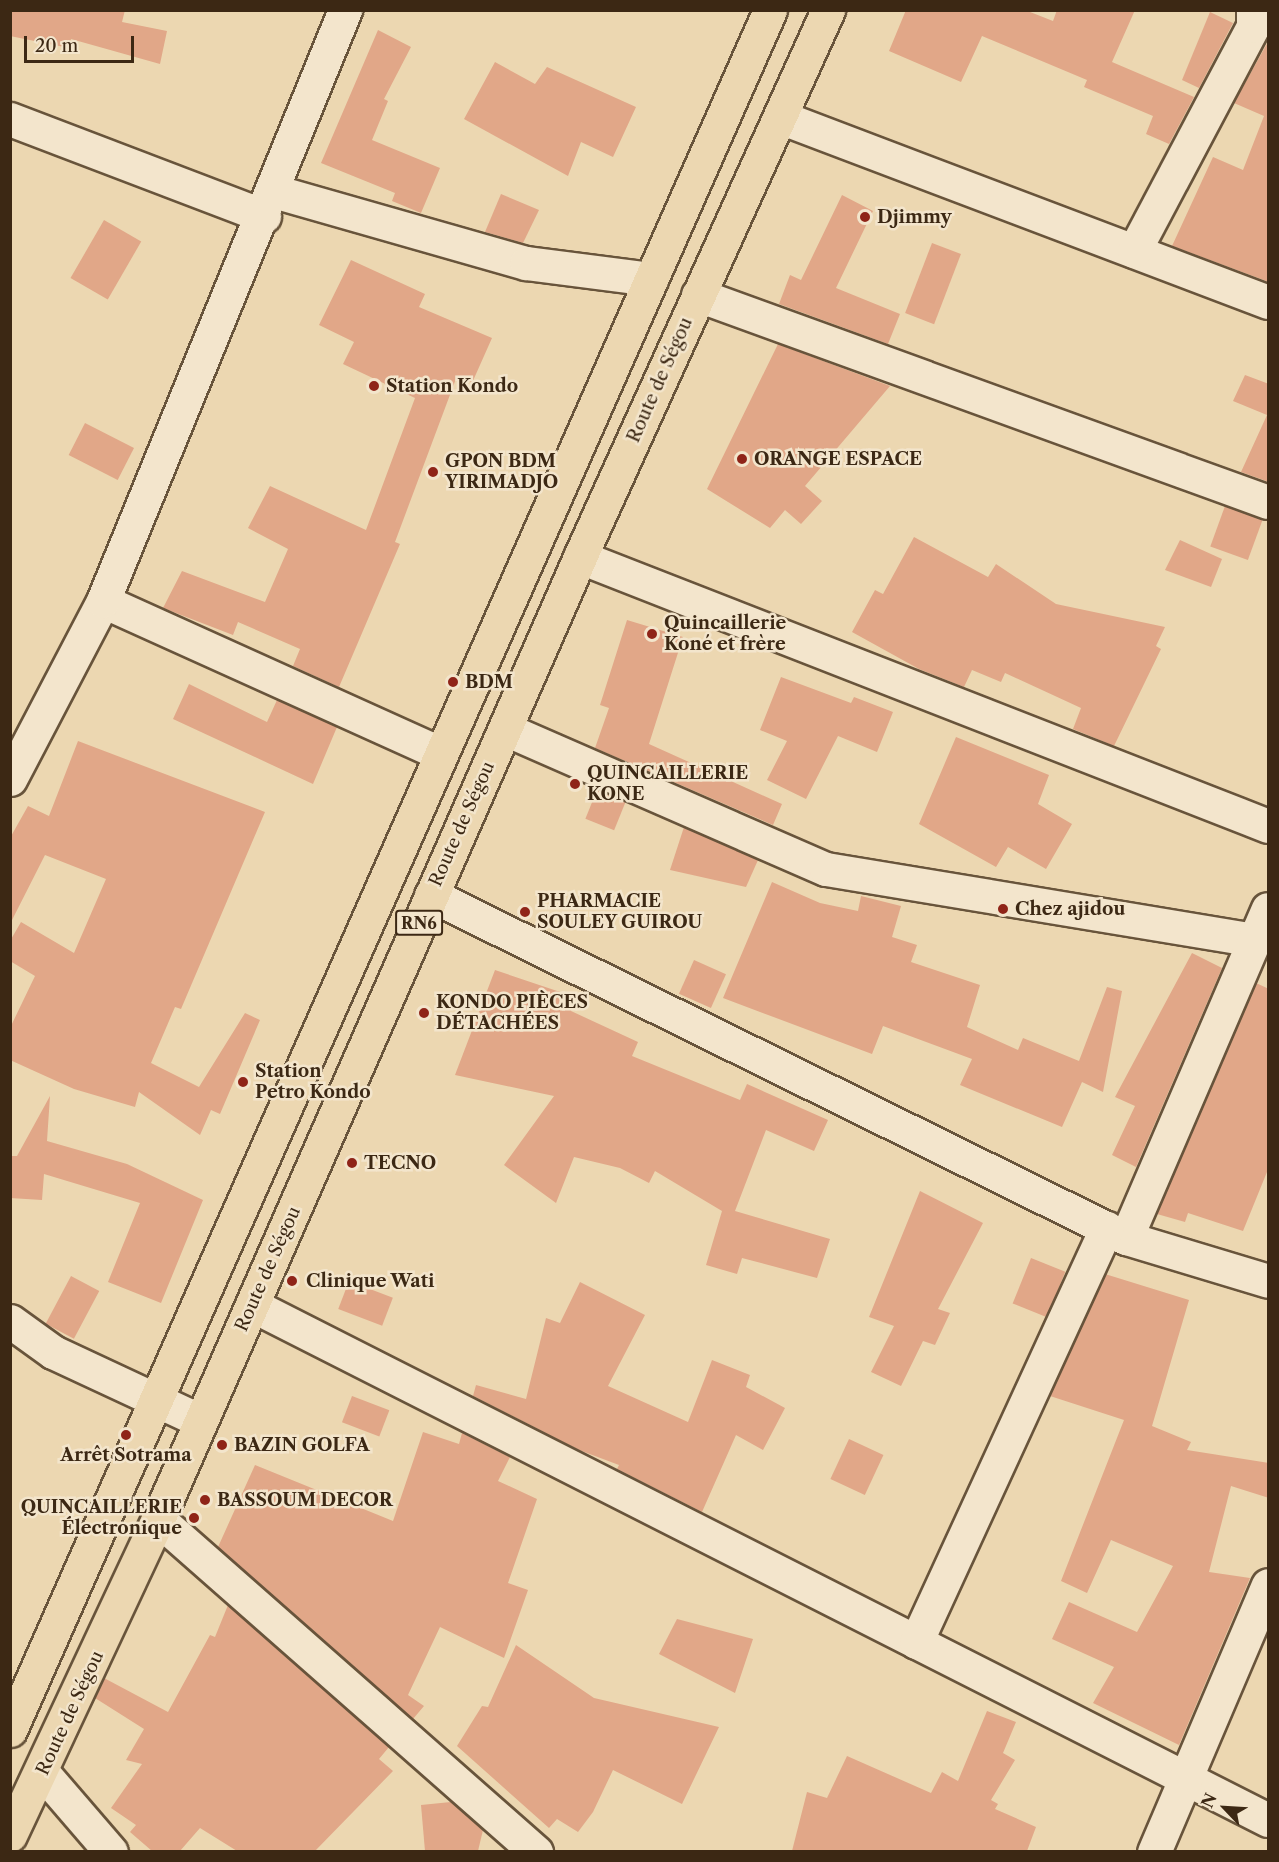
<!DOCTYPE html>
<meta charset="utf-8">
<style>
body{margin:0}
#map{position:relative;width:1279px;height:1862px;overflow:hidden;background:#ecd7b1;font-family:"Libre Caslon Text",serif}
div>[style]{position:absolute}
[style*='--x']{left:calc(var(--x)*1px);top:calc(var(--y)*1px);width:calc(var(--w)*1px);rotate:calc(var(--a)*1deg)}
.building>*{inset:0;background:#e1a788;transform-origin:0 0}
.roads{filter:drop-shadow(2px 0 #68543b) drop-shadow(-2px 0 #68543b) drop-shadow(0 2px #68543b) drop-shadow(0 -2px #68543b)}
.minor>*{height:33px;margin:-16.5px;padding:0 16.5px;transform-origin:16.5px;border-radius:16.5px;background:#f3e5cc}
.highway>*{height:33px;margin:-16.5px;padding:0 16.5px;transform-origin:16.5px;border-radius:16.5px;background:#ecd7b1}
.dots>*{width:16px;height:16px;translate:-50% -50%;box-sizing:border-box;border:3px solid #f3e5cc;border-radius:50%}
span{translate:-50% -50%;white-space:nowrap;text-align:center;line-height:1.15;-webkit-text-stroke:5px #f3e5cc;paint-order:stroke}
.shield-label span{padding:2px 4px;background:#f3e5cc;border:2px solid;border-radius:4px;-webkit-text-stroke-width:0}
.shield-label{font-size:16px;color:#3c2814;font-weight:700}
.poi-label{font-size:18px;color:#3c2814;font-weight:700}
.left{translate:0 -50%;text-align:left}
.right{translate:-100% -50%;text-align:right}
.street-label{font-size:18px;color:#3c2814}
.frame{position:absolute;inset:0;border:12px solid #3c2814;pointer-events:none}
.north{position:absolute;left:1195px;top:1778px;width:60px;height:60px;-webkit-text-stroke:4px #f3e5cc;paint-order:stroke;rotate:295deg;font-size:16px;font-weight:700;line-height:24px;text-align:center;color:#3c2814}
.north::after{content:'';display:block;margin:auto;width:21px;height:27px;background:#3c2814;clip-path:polygon(50% 0,100% 100%,50% 72%,0 100%)}
.scale{position:absolute;left:24px;top:36px;width:110px;height:27px;box-sizing:border-box;border:3px solid #3c2814;border-top:0;padding-left:8px;font-size:18px;line-height:21px;white-space:nowrap;color:#3c2814;-webkit-text-stroke:4px #f3e5cc;paint-order:stroke}
</style>
<div id="map">
<div class="building">
<i style="clip-path:polygon(10px 10px,125px 10px,122px 22px,167px 31px,160px 64px,71px 39px,69px 48px,10px 36px)"></i>
<i style="clip-path:polygon(906px 10px,1025px 10px,1053px 21px,1057px 10px,1135px 10px,1112px 62px,1194px 97px,1169px 144px,1146px 134px,1153px 116px,1084px 87px,1087px 80px,982px 36px,961px 82px,889px 51px)"></i>
<i style="clip-path:polygon(1210px 12px,1233px 23px,1199px 88px,1182px 80px)"></i>
<i style="clip-path:polygon(378px 30px,411px 47px,384px 99px,388px 101px,372px 140px,440px 168px,421px 213px,392px 201px,395px 193px,321px 163px)"></i>
<i style="clip-path:polygon(1269px 40px,1269px 282px,1172px 246px,1213px 157px,1243px 170px,1264px 116px,1234px 103px)"></i>
<i style="clip-path:polygon(495px 62px,535px 84px,547px 67px,636px 107px,613px 157px,581px 142px,568px 176px,464px 119px)"></i>
<i style="clip-path:polygon(501px 194px,539px 210px,523px 243px,485px 232px)"></i>
<i style="clip-path:polygon(842px 195px,873px 211px,836px 288px,900px 314px,888px 344px,779px 304px,790px 275px,801px 280px)"></i>
<i style="left:104px;top:220px;width:43px;height:67px;rotate:30deg"></i>
<i style="left:932px;top:243px;width:31px;height:75px;rotate:21deg"></i>
<i style="clip-path:polygon(351px 260px,425px 294px,419px 307px,492px 338px,472px 383px,457px 376px,395px 542px,400px 544px,339px 687px,293px 666px,300px 649px,238px 622px,233px 635px,163px 608px,182px 571px,265px 602px,288px 549px,248px 528px,270px 486px,366px 530px,415px 398px,343px 364px,354px 342px,319px 325px)"></i>
<i style="clip-path:polygon(778px 344px,890px 386px,805px 486px,822px 501px,801px 524px,785px 510px,770px 528px,707px 489px)"></i>
<i style="clip-path:polygon(1245px 375px,1269px 384px,1269px 482px,1241px 472px,1267px 415px,1233px 401px)"></i>
<i style="left:85px;top:423px;width:55px;height:36px;rotate:27deg"></i>
<i style="left:1225px;top:506px;width:40px;height:43px;rotate:20deg"></i>
<i style="clip-path:polygon(914px 537px,988px 577px,996px 564px,1056px 604px,1165px 627px,1156px 646px,1161px 649px,1114px 746px,1073px 729px,1081px 708px,1005px 673px,1001px 682px,972px 670px,964px 687px,919px 669px,852px 632px,875px 590px,883px 594px)"></i>
<i style="clip-path:polygon(1180px 540px,1222px 559px,1211px 587px,1165px 570px)"></i>
<i style="clip-path:polygon(627px 620px,683px 637px,649px 744px,782px 804px,773px 825px,595px 748px,609px 708px,600px 705px)"></i>
<i style="clip-path:polygon(781px 677px,851px 703px,854px 697px,893px 712px,877px 752px,838px 736px,806px 799px,767px 780px,787px 741px,760px 730px)"></i>
<i style="clip-path:polygon(189px 684px,267px 722px,277px 700px,337px 727px,313px 784px,173px 719px)"></i>
<i style="clip-path:polygon(956px 737px,1049px 775px,1038px 804px,1072px 824px,1046px 869px,1008px 847px,996px 867px,919px 824px)"></i>
<i style="clip-path:polygon(78px 741px,265px 812px,181px 1009px,175px 1007px,151px 1063px,199px 1087px,245px 1013px,260px 1020px,220px 1114px,211px 1110px,200px 1135px,139px 1092px,135px 1107px,74px 1089px,10px 1060px,10px 1028px,35px 976px,10px 961px,10px 941px,21px 922px,74px 953px,106px 879px,45px 855px,10px 924px,10px 838px,28px 806px,49px 816px)"></i>
<i style="left:597px;top:790px;width:31px;height:31px;rotate:22deg"></i>
<i style="clip-path:polygon(684px 827px,758px 860px,746px 887px,670px 870px)"></i>
<i style="clip-path:polygon(772px 882px,820px 903px,858px 911px,861px 896px,901px 906px,892px 937px,917px 945px,911px 962px,980px 985px,967px 1027px,1018px 1050px,1023px 1038px,1079px 1061px,1107px 987px,1122px 991px,1103px 1092px,1082px 1082px,1062px 1127px,960px 1085px,972px 1059px,883px 1026px,872px 1054px,723px 998px)"></i>
<i style="clip-path:polygon(1192px 953px,1222px 968px,1136px 1167px,1112px 1155px,1135px 1106px,1115px 1097px)"></i>
<i style="left:694px;top:960px;width:35px;height:37px;rotate:24deg"></i>
<i style="clip-path:polygon(495px 970px,575px 997px,571px 1011px,638px 1042px,632px 1056px,740px 1100px,747px 1084px,828px 1120px,814px 1151px,766px 1130px,735px 1211px,830px 1239px,817px 1278px,742px 1258px,737px 1274px,706px 1265px,722px 1211px,655px 1171px,649px 1183px,620px 1168px,574px 1157px,556px 1203px,504px 1165px,554px 1096px,455px 1075px)"></i>
<i style="clip-path:polygon(1256px 983px,1269px 989px,1269px 1167px,1243px 1231px,1188px 1213px,1185px 1222px,1157px 1214px)"></i>
<i style="clip-path:polygon(50px 1096px,47px 1141px,127px 1164px,203px 1200px,161px 1303px,108px 1282px,140px 1203px,44px 1174px,42px 1200px,10px 1198px,10px 1156px,17px 1156px)"></i>
<i style="clip-path:polygon(920px 1191px,983px 1223px,938px 1309px,950px 1313px,935px 1345px,923px 1341px,901px 1386px,871px 1372px,894px 1326px,869px 1317px)"></i>
<i style="left:1031px;top:1258px;width:37px;height:49px;rotate:22deg"></i>
<i style="clip-path:polygon(1105px 1274px,1189px 1300px,1152px 1426px,1191px 1442px,1187px 1450px,1269px 1463px,1269px 1498px,1231px 1486px,1209px 1572px,1250px 1578px,1179px 1745px,1093px 1703px,1114px 1667px,1052px 1639px,1069px 1602px,1137px 1632px,1173px 1566px,1111px 1540px,1087px 1593px,1061px 1581px,1124px 1420px,1050px 1396px)"></i>
<i style="left:71px;top:1276px;width:32px;height:54px;rotate:28deg"></i>
<i style="left:349px;top:1281px;width:47px;height:30px;rotate:21deg"></i>
<i style="clip-path:polygon(580px 1282px,645px 1315px,608px 1386px,688px 1422px,712px 1360px,750px 1375px,746px 1387px,785px 1408px,763px 1450px,736px 1435px,702px 1512px,617px 1469px,619px 1465px,579px 1450px,473px 1396px,476px 1385px,526px 1399px,546px 1318px,560px 1323px)"></i>
<i style="left:352px;top:1396px;width:40px;height:28px;rotate:21deg"></i>
<i style="clip-path:polygon(423px 1432px,459px 1444px,462px 1433px,510px 1457px,498px 1481px,537px 1499px,508px 1583px,528px 1590px,504px 1658px,440px 1627px,408px 1695px,424px 1706px,413px 1719px,218px 1547px,255px 1465px,393px 1521px)"></i>
<i style="left:849px;top:1439px;width:38px;height:44px;rotate:25deg"></i>
<i style="clip-path:polygon(228px 1605px,389px 1747px,379px 1759px,393px 1771px,315px 1851px,237px 1851px,200px 1828px,180px 1851px,152px 1851px,130px 1832px,136px 1825px,111px 1808px,142px 1764px,126px 1760px,144px 1729px,95px 1698px,104px 1678px,168px 1712px,210px 1635px,215px 1637px)"></i>
<i style="clip-path:polygon(677px 1619px,753px 1639px,735px 1693px,659px 1654px)"></i>
<i style="clip-path:polygon(516px 1645px,594px 1698px,719px 1727px,682px 1804px,613px 1770px,593px 1812px,578px 1832px,557px 1819px,549px 1828px,457px 1746px,482px 1706px,488px 1707px)"></i>
<i style="clip-path:polygon(987px 1711px,1016px 1722px,1003px 1753px,1015px 1760px,991px 1800px,998px 1804px,995px 1809px,1036px 1827px,1027px 1851px,792px 1851px,807px 1792px,827px 1798px,847px 1756px,931px 1793px,942px 1772px,958px 1781px)"></i>
<i style="clip-path:polygon(451px 1802px,483px 1830px,478px 1851px,425px 1851px,421px 1805px)"></i>
</div>
<div class="roads">
<div class="minor">
<i style="--x:780;--y:117;--w:522;--a:20.76"></i>
<i style="--x:10;--y:119;--w:272;--a:20.9"></i>
<i style="--x:273;--y:191;--w:263;--a:15.9"></i>
<i style="--x:526;--y:263;--w:126;--a:7.3"></i>
<i style="--x:1134;--y:251;--w:255;--a:-62.1"></i>
<i style="--x:1253;--y:26;--w:16;--a:-90"></i>
<i style="--x:698;--y:295;--w:606;--a:19.96"></i>
<i style="--x:580;--y:557;--w:739;--a:21.35"></i>
<i style="--x:103;--y:601;--w:370;--a:24.3"></i>
<i style="--x:505;--y:729;--w:350;--a:23.6"></i>
<i style="--x:826;--y:869;--w:435;--a:9.4"></i>
<i style="--x:10;--y:779;--w:201;--a:-62.4"></i>
<i style="--x:103;--y:601;--w:639;--a:-67.73"></i>
<i style="--x:431;--y:895;--w:775;--a:26.27"></i>
<i style="--x:1126;--y:1238;--w:148;--a:16.8"></i>
<i style="--x:1126;--y:1238;--w:358;--a:-66.7"></i>
<i style="--x:252;--y:1305;--w:1139;--a:26.88"></i>
<i style="--x:10;--y:1321;--w:53;--a:35.8"></i>
<i style="--x:53;--y:1352;--w:163;--a:25"></i>
<i style="--x:158;--y:1519;--w:504;--a:41.38"></i>
<i style="--x:916;--y:1642;--w:456;--a:-65.3"></i>
<i style="--x:43;--y:1773;--w:104;--a:49.3"></i>
<i style="--x:1154;--y:1852;--w:290;--a:-66.9"></i>
</div>
<div class="highway">
<i style="--x:10;--y:1730;--w:1880;--a:-66.16"></i>
<i style="--x:10;--y:1835;--w:349;--a:-64.9"></i>
<i style="--x:158;--y:1519;--w:1050;--a:-66.31"></i>
<i style="--x:580;--y:557;--w:601;--a:-65.61"></i>
</div>
</div>
<div class="dots">
<i style="left:865px;top:217px;background:#8f2418"></i>
<i style="left:374px;top:386px;background:#8f2418"></i>
<i style="left:742px;top:459px;background:#8f2418"></i>
<i style="left:433px;top:472px;background:#8f2418"></i>
<i style="left:652px;top:634px;background:#8f2418"></i>
<i style="left:453px;top:682px;background:#8f2418"></i>
<i style="left:575px;top:784px;background:#8f2418"></i>
<i style="left:1003px;top:909px;background:#8f2418"></i>
<i style="left:525px;top:912px;background:#8f2418"></i>
<i style="left:424px;top:1013px;background:#8f2418"></i>
<i style="left:243px;top:1082px;background:#8f2418"></i>
<i style="left:352px;top:1163px;background:#8f2418"></i>
<i style="left:292px;top:1281px;background:#8f2418"></i>
<i style="left:126px;top:1435px;background:#8f2418"></i>
<i style="left:222px;top:1445px;background:#8f2418"></i>
<i style="left:205px;top:1500px;background:#8f2418"></i>
<i style="left:194px;top:1518px;background:#8f2418"></i>
</div>
<div class="shield-label">
<span style="left:419px;top:923px">RN6</span>
</div>
<div class="poi-label">
<span class="left" style="left:877px;top:217px">Djimmy</span>
<span class="left" style="left:386px;top:386px">Station Kondo</span>
<span class="left" style="left:754px;top:459px">ORANGE ESPACE</span>
<span class="left" style="left:445px;top:472px">GPON BDM<br>YIRIMADJO</span>
<span class="left" style="left:664px;top:634px">Quincaillerie<br>Koné et frère</span>
<span class="left" style="left:465px;top:682px">BDM</span>
<span class="left" style="left:587px;top:784px">QUINCAILLERIE<br>KONE</span>
<span class="left" style="left:537px;top:912px">PHARMACIE<br>SOULEY GUIROU</span>
<span class="left" style="left:1015px;top:909px">Chez ajidou</span>
<span class="left" style="left:436px;top:1013px">KONDO PIÈCES<br>DÉTACHÉES</span>
<span class="left" style="left:255px;top:1082px">Station<br>Petro Kondo</span>
<span class="left" style="left:364px;top:1163px">TECNO</span>
<span class="left" style="left:306px;top:1281px">Clinique Wati</span>
<span class="left" style="left:234px;top:1445px">BAZIN GOLFA</span>
<span style="left:126px;top:1455px">Arrêt Sotrama</span>
<span class="left" style="left:217px;top:1500px">BASSOUM DECOR</span>
<span class="right" style="left:182px;top:1518px">QUINCAILLERIE<br>Électronique</span>
</div>
<div class="street-label">
<span style="left:660px;top:380px;rotate:-66deg">Route de Ségou</span>
<span style="left:462px;top:824px;rotate:-66deg">Route de Ségou</span>
<span style="left:268px;top:1269px;rotate:-66deg">Route de Ségou</span>
<span style="left:70px;top:1713px;rotate:-65deg">Route de Ségou</span>
</div>
<div class="frame"></div>
<div class="north">N</div>
<div class="scale">20 m</div>
</div>
